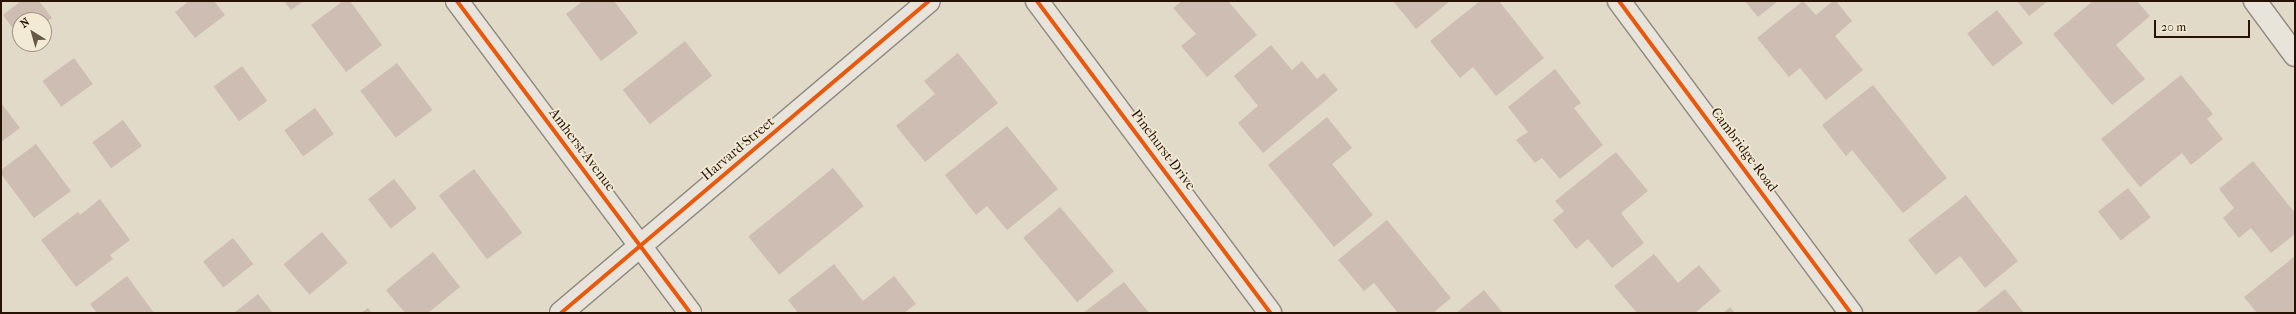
<!DOCTYPE html>
<style>
body{margin:0}
#map{position:relative;width:2296px;height:314px;overflow:hidden;background:#e1dac9;font-family:"IM FELL French Canon",serif}
div>[style]{position:absolute}
[style*='--x']{left:calc(var(--x)*1px);top:calc(var(--y)*1px);width:calc(var(--w)*1px);rotate:calc(var(--a)*1deg)}
.building>*{inset:0;background:#cebdb2;transform-origin:0 0}
.roads{filter:drop-shadow(1px 0 #8f887d) drop-shadow(-1px 0 #8f887d) drop-shadow(0 1px #8f887d) drop-shadow(0 -1px #8f887d)}
.minor>*{height:22px;margin:-11px;padding:0 11px;transform-origin:11px;border-radius:11px;background:#e8e4db}
.cycleway>*{height:4px;margin:-2px;padding:0 2px;transform-origin:2px;border-radius:2px;background:#e8590c}
span{translate:-50% -50%;white-space:nowrap;text-align:center;line-height:1.15;-webkit-text-stroke:3.5px #f2ead5;paint-order:stroke}
.street-label{font-size:14px;color:#271203}
.frame{position:absolute;inset:0;border:2px solid #271203;pointer-events:none}
.north{position:absolute;left:12px;top:12px;width:40px;height:40px;box-sizing:border-box;background:#f2ead5;border:1px solid #a19481;border-radius:50%;rotate:323deg;font-size:11px;font-weight:700;line-height:16px;text-align:center;color:#271203}
.north::after{content:'';display:block;margin:auto;width:14px;height:18px;background:#685848;clip-path:polygon(50% 0,100% 100%,50% 72%,0 100%)}
.scale{position:absolute;left:2154px;top:20px;width:96px;height:18px;box-sizing:border-box;border:2px solid #271203;border-top:0;padding-left:5px;font-size:12px;line-height:14px;white-space:nowrap;color:#271203;-webkit-text-stroke:3px #f2ead5;paint-order:stroke}
</style>
<div id="map">
<div class="building">
<i style="clip-path:polygon(21px 1px,39px 1px,52px 18px,44px 24px,44px 20px,20px 20px,20px 38px,3px 15px)"></i>
<i style="clip-path:polygon(189px 1px,214px 1px,225px 15px,195px 38px,175px 12px)"></i>
<i style="clip-path:polygon(284px 1px,304px 1px,291px 10px)"></i>
<i style="clip-path:polygon(343px 1px,350px 1px,382px 45px,346px 72px,311px 25px)"></i>
<i style="clip-path:polygon(583px 1px,614px 1px,638px 33px,601px 61px,566px 14px)"></i>
<i style="clip-path:polygon(1182px 1px,1228px 1px,1257px 35px,1207px 77px,1181px 46px,1196px 34px,1173px 8px)"></i>
<i style="clip-path:polygon(1393px 1px,1450px 1px,1416px 29px)"></i>
<i style="clip-path:polygon(1480px 1px,1499px 1px,1544px 58px,1496px 96px,1473px 67px,1460px 78px,1430px 41px)"></i>
<i style="clip-path:polygon(1745px 1px,1778px 1px,1758px 17px)"></i>
<i style="clip-path:polygon(1803px 1px,1816px 15px,1833px 1px,1836px 1px,1852px 21px,1835px 36px,1863px 70px,1826px 100px,1800px 68px,1789px 77px,1757px 38px)"></i>
<i style="clip-path:polygon(2017px 1px,2048px 1px,2029px 16px)"></i>
<i style="clip-path:polygon(2093px 1px,2137px 1px,2150px 16px,2116px 45px,2145px 79px,2112px 105px,2053px 34px)"></i>
<i style="left:1997px;top:10px;width:42px;height:38px;rotate:52deg"></i>
<i style="left:685px;top:41px;width:44px;height:79px;rotate:52deg"></i>
<i style="clip-path:polygon(1271px 45px,1292px 70px,1302px 61px,1317px 79px,1324px 73px,1338px 90px,1263px 153px,1238px 123px,1258px 106px,1234px 76px)"></i>
<i style="clip-path:polygon(958px 53px,998px 103px,925px 162px,896px 126px,935px 94px,924px 81px)"></i>
<i style="left:74px;top:58px;width:32px;height:39px;rotate:54deg"></i>
<i style="left:397px;top:63px;width:59px;height:46px;rotate:53deg"></i>
<i style="left:242px;top:66px;width:43px;height:35px;rotate:54deg"></i>
<i style="clip-path:polygon(1555px 69px,1581px 103px,1574px 108px,1603px 145px,1560px 179px,1542px 158px,1535px 163px,1516px 140px,1528px 132px,1508px 107px)"></i>
<i style="clip-path:polygon(2181px 75px,2213px 114px,2207px 119px,2223px 139px,2191px 165px,2182px 153px,2140px 187px,2101px 139px)"></i>
<i style="clip-path:polygon(1873px 85px,1947px 178px,1903px 213px,1852px 150px,1846px 156px,1822px 125px)"></i>
<i style="clip-path:polygon(1px 103px,20px 128px,1px 142px)"></i>
<i style="left:315px;top:108px;width:32px;height:38px;rotate:54deg"></i>
<i style="clip-path:polygon(1327px 117px,1352px 148px,1332px 164px,1373px 215px,1334px 247px,1268px 165px)"></i>
<i style="left:123px;top:120px;width:32px;height:38px;rotate:54deg"></i>
<i style="clip-path:polygon(1007px 126px,1058px 189px,1007px 230px,987px 206px,976px 215px,945px 175px)"></i>
<i style="clip-path:polygon(36px 144px,71px 191px,34px 218px,1px 174px,1px 170px)"></i>
<i style="clip-path:polygon(1616px 152px,1648px 191px,1621px 213px,1644px 243px,1612px 268px,1588px 239px,1576px 249px,1553px 220px,1564px 211px,1555px 201px)"></i>
<i style="clip-path:polygon(2253px 161px,2295px 213px,2295px 234px,2271px 253px,2251px 228px,2239px 238px,2223px 218px,2234px 208px,2219px 189px)"></i>
<i style="left:833px;top:168px;width:49px;height:109px;rotate:51deg"></i>
<i style="left:474px;top:169px;width:80px;height:44px;rotate:53deg"></i>
<i style="left:394px;top:179px;width:37px;height:33px;rotate:52deg"></i>
<i style="left:2128px;top:188px;width:37px;height:38px;rotate:52deg"></i>
<i style="clip-path:polygon(1966px 195px,2018px 261px,1985px 288px,1960px 256px,1936px 275px,1908px 240px)"></i>
<i style="clip-path:polygon(100px 199px,130px 240px,110px 255px,113px 259px,76px 287px,41px 240px,78px 212px,80px 215px)"></i>
<i style="left:1060px;top:207px;width:84px;height:48px;rotate:50deg"></i>
<i style="clip-path:polygon(1387px 220px,1451px 298px,1433px 313px,1398px 313px,1374px 283px,1364px 291px,1338px 260px)"></i>
<i style="left:322px;top:232px;width:40px;height:50px;rotate:50deg"></i>
<i style="left:233px;top:238px;width:33px;height:38px;rotate:52deg"></i>
<i style="clip-path:polygon(433px 252px,460px 287px,428px 313px,405px 313px,386px 290px)"></i>
<i style="clip-path:polygon(1654px 254px,1678px 283px,1699px 265px,1721px 291px,1695px 313px,1637px 313px,1614px 286px)"></i>
<i style="clip-path:polygon(2295px 256px,2295px 313px,2257px 313px,2244px 297px)"></i>
<i style="clip-path:polygon(834px 264px,863px 301px,894px 276px,916px 304px,904px 313px,798px 313px,788px 300px)"></i>
<i style="clip-path:polygon(127px 276px,154px 313px,97px 313px,90px 304px)"></i>
<i style="clip-path:polygon(1124px 282px,1149px 313px,1083px 313px)"></i>
<i style="clip-path:polygon(2005px 289px,2024px 313px,1975px 313px)"></i>
<i style="clip-path:polygon(1484px 290px,1502px 312px,1501px 313px,1456px 313px)"></i>
<i style="clip-path:polygon(258px 294px,273px 313px,234px 313px)"></i>
<i style="clip-path:polygon(1730px 307px,1735px 313px,1723px 313px)"></i>
<i style="clip-path:polygon(368px 308px,372px 313px,361px 313px)"></i>
</div>
<div class="roads">
<div class="minor">
<i style="--x:457;--y:1;--w:389;--a:53.2"></i>
<i style="--x:1037;--y:1;--w:389;--a:53.2"></i>
<i style="--x:1619;--y:1;--w:389;--a:53.4"></i>
<i style="--x:2255;--y:1;--w:67;--a:53.5"></i>
<i style="--x:561;--y:313;--w:482;--a:-40.3"></i>
</div>
</div>
<div class="cycleway">
<i style="--x:457;--y:1;--w:389;--a:53.2"></i>
<i style="--x:1037;--y:1;--w:389;--a:53.2"></i>
<i style="--x:1619;--y:1;--w:389;--a:53.4"></i>
<i style="--x:561;--y:313;--w:482;--a:-40.3"></i>
</div>
<div class="street-label">
<span style="left:738px;top:149px;rotate:-40deg">Harvard Street</span>
<span style="left:582px;top:150px;rotate:53deg">Amherst Avenue</span>
<span style="left:1163px;top:150px;rotate:53deg">Pinehurst Drive</span>
<span style="left:1744px;top:150px;rotate:53deg">Cambridge Road</span>
</div>
<div class="frame"></div>
<div class="north">N</div>
<div class="scale">20 m</div>
</div>
